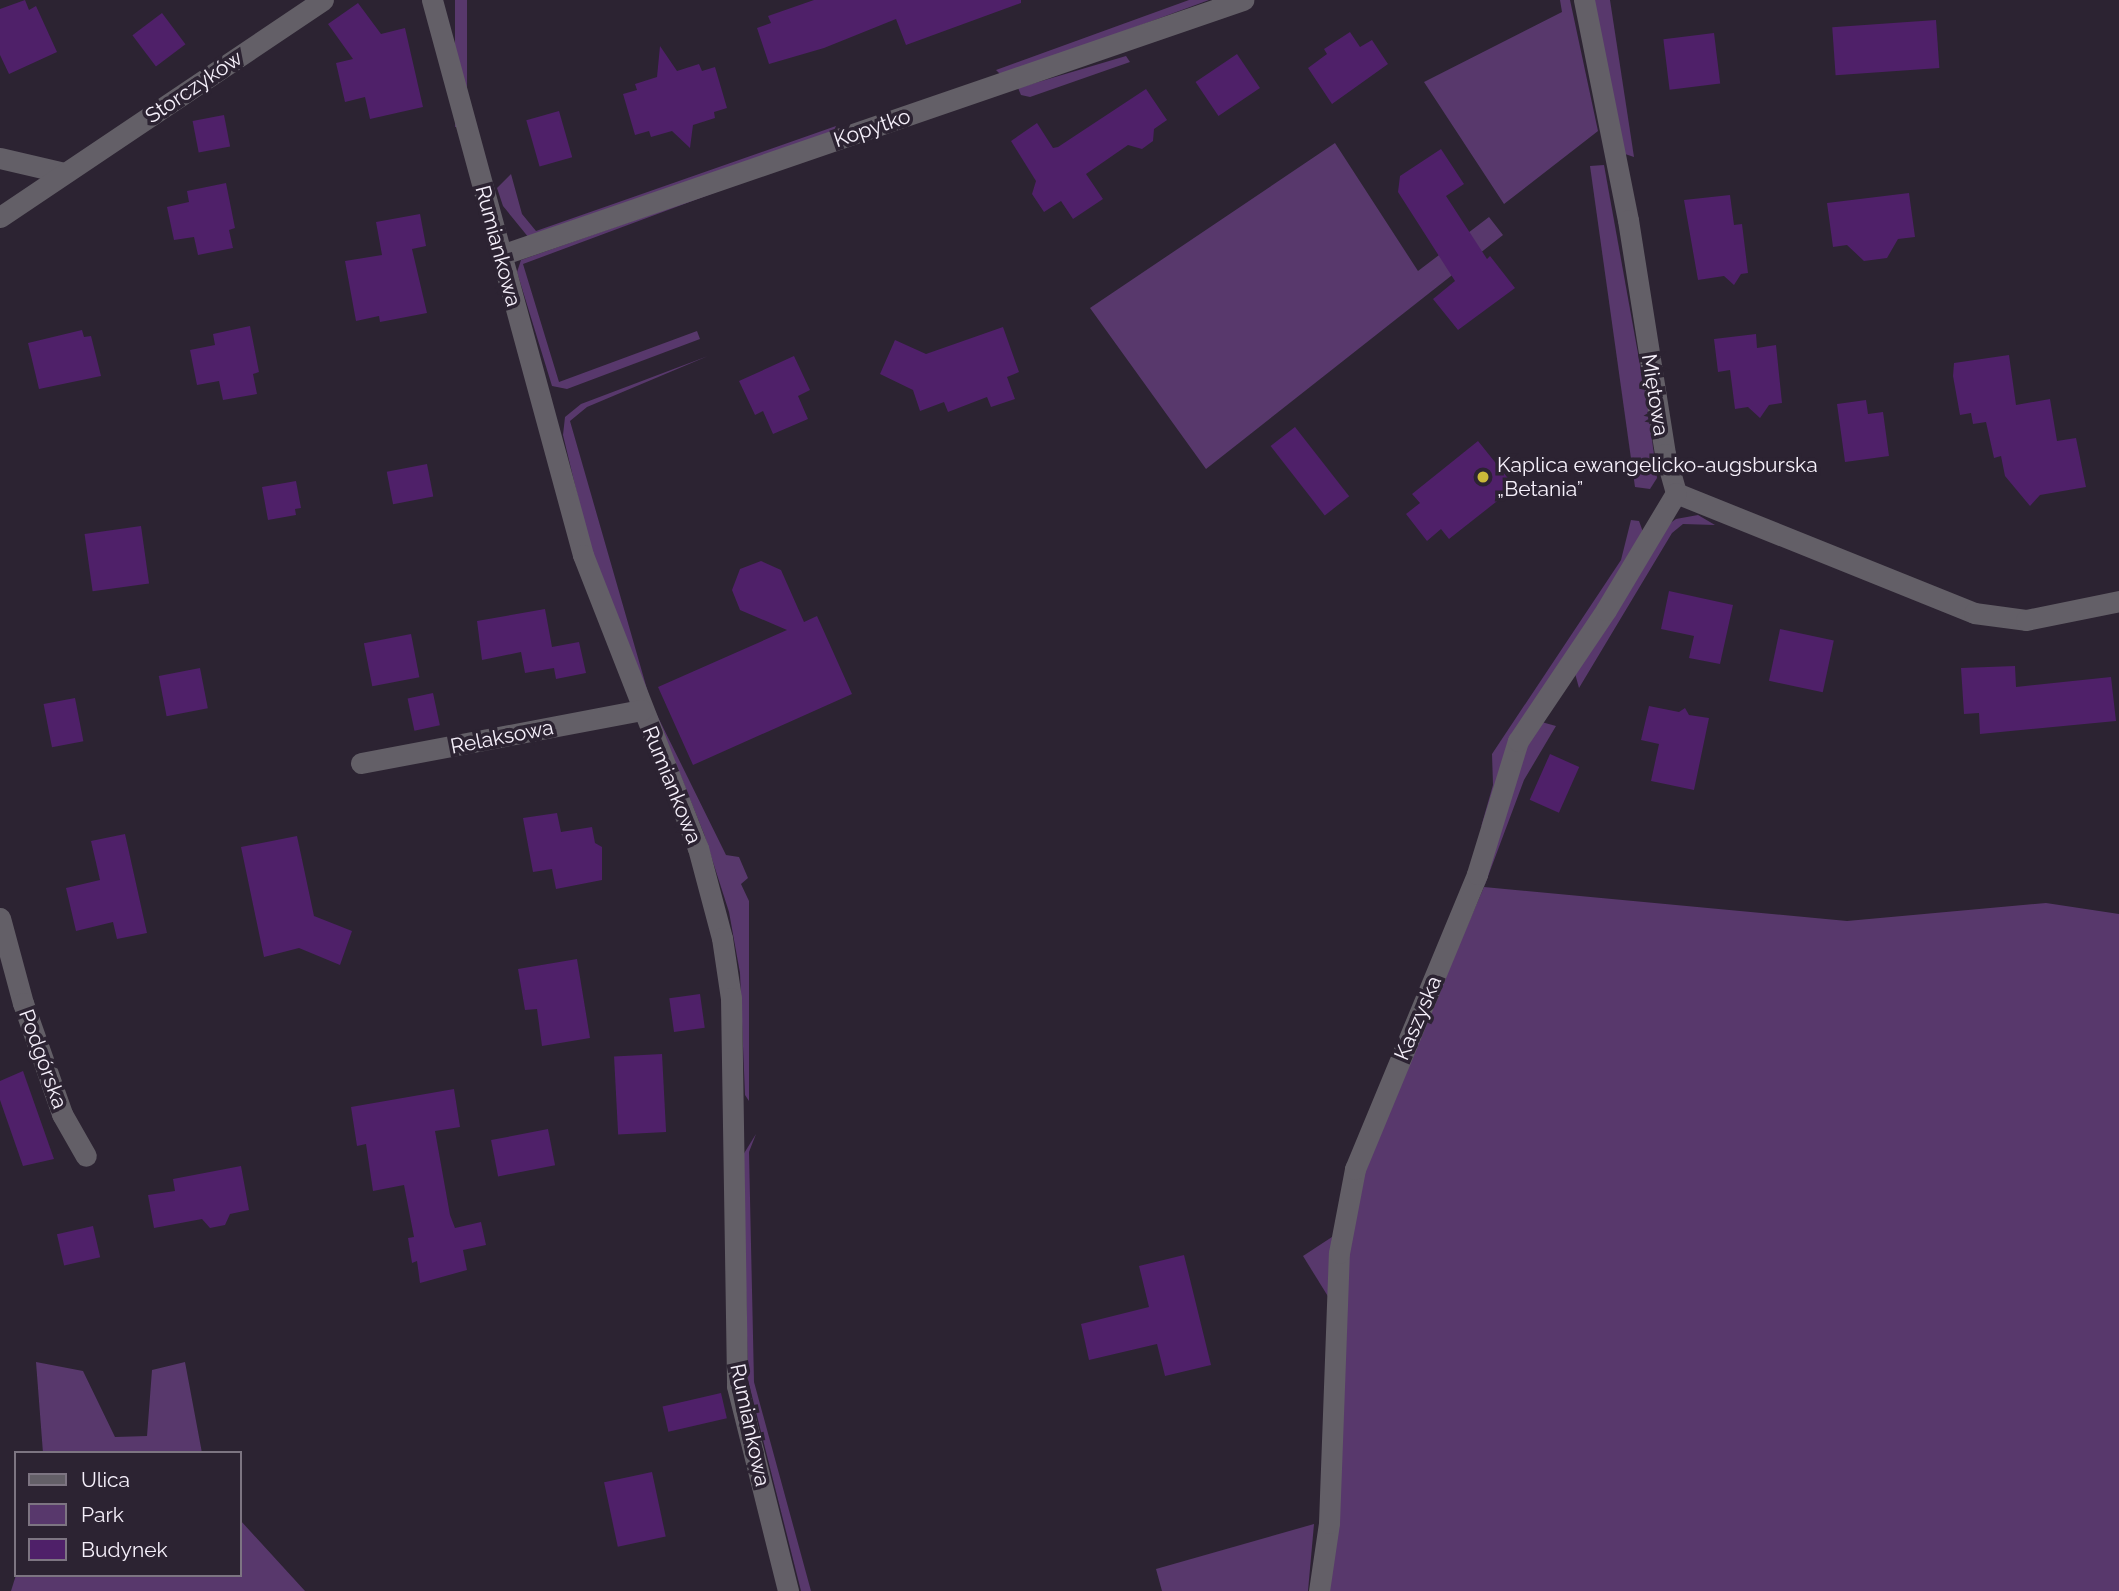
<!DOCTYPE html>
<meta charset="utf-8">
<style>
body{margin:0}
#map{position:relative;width:2119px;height:1591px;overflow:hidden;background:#2c2332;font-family:Raleway,sans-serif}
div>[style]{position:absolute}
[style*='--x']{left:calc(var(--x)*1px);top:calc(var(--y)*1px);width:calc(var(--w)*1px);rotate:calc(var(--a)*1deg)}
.green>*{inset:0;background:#58386c;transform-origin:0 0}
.building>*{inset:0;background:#4f2069;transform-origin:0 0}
.minor>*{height:21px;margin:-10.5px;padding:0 10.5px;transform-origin:10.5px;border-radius:10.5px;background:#635f67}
.dots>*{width:19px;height:19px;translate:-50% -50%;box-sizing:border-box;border:4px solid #2c2332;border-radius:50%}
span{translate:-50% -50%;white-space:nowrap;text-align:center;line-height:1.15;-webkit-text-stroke:7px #2c2332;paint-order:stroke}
.street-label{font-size:21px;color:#f6f0fb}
.poi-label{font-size:21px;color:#f6f0fb}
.left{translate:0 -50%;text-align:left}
.legend{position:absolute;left:14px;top:1451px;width:228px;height:126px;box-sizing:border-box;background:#2c2332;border:2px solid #7d7582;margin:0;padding:9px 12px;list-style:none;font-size:21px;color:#f6f0fb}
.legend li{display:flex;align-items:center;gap:14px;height:35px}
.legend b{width:35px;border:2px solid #7d7582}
</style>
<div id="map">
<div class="green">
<i style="left:455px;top:0;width:12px;height:127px"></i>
<i style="clip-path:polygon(1189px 0,1209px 0,1035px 64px,1000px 74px,996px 70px)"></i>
<i style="clip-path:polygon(1560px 0,1570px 0,1598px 131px,1504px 204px,1424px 82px,1562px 12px)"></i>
<i style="clip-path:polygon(1593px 0,1610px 0,1634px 157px,1625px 154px)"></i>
<i style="clip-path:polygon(1126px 56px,1130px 62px,1030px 97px,1021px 95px,1018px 88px)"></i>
<i style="clip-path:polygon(836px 126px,833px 133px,529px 238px,503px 206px,497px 188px,511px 174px,522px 214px,536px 231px)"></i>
<i style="clip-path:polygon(1335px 143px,1418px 271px,1489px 217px,1503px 235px,1206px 469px,1090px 308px)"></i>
<i style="clip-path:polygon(1604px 165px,1648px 409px,1657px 478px,1650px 489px,1635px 487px,1590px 166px)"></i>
<i style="clip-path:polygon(738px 184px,523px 264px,559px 382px,697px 331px,700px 339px,567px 389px,552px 386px,517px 272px,521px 260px)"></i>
<i style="clip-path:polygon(708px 356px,587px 407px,570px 421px,651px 703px,726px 855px,739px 857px,748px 878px,741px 884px,749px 901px,749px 1101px,745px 1095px,740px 973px,729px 912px,704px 834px,591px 552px,563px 435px,565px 417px,581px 404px)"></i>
<i style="clip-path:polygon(1698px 515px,1715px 525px,1683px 524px,1672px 533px,1579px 688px,1574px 670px,1666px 526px,1676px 519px)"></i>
<i style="clip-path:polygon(1631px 520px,1639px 521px,1643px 532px,1481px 827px,1493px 785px,1492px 754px,1621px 560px)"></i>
<i style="clip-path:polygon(1538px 721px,1556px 726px,1524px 780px,1484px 887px,1847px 921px,2046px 903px,2119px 914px,2119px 1591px,1326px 1591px,1348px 1244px,1369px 1152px,1484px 887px,1522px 749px)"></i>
<i style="clip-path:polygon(756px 1134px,749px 1152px,754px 1382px,811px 1591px,801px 1591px,748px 1380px,743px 1155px)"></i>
<i style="clip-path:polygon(1332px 1237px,1329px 1298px,1303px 1256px)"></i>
<i style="clip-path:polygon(36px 1362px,83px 1371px,115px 1437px,147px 1436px,152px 1370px,185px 1362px,202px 1453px,43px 1453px)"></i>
<i style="clip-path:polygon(240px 1520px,305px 1591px,11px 1591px,16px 1575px,240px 1575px)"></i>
<i style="clip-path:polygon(1314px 1524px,1308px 1591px,1162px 1591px,1156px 1569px)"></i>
</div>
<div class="building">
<i style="clip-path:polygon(25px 0,29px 10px,36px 6px,57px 52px,9px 74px,0 55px,0 9px)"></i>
<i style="clip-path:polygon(814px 0,1021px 0,1021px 3px,906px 45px,896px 19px,824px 48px,769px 64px,757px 28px,771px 23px,768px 16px)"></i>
<i style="clip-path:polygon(358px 3px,381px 34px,405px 28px,423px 107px,370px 119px,365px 97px,345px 102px,336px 63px,353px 59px,328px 24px)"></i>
<i style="left:162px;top:13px;width:39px;height:37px;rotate:53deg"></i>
<i style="left:1936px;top:20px;width:48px;height:104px;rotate:86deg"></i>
<i style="clip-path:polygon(1350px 32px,1360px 47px,1372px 40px,1388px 64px,1332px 104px,1308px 68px,1327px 54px,1324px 49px)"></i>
<i style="left:1714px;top:33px;width:51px;height:51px;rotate:83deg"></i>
<i style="clip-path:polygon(660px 46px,677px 71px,699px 64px,702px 71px,715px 67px,727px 108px,714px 112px,715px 118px,693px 125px,690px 148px,672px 131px,651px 137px,649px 131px,635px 135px,623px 94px,637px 90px,635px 84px,657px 77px)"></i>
<i style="left:1237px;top:54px;width:41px;height:50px;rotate:56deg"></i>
<i style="clip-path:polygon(1146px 89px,1167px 120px,1154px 129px,1153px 141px,1142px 149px,1128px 145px,1086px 174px,1103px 199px,1073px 219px,1061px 201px,1044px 212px,1032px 194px,1036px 181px,1011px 141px,1037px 123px,1053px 148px,1058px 147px)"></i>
<i style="left:559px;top:111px;width:48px;height:34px;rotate:74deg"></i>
<i style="left:224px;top:115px;width:32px;height:32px;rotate:79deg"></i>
<i style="clip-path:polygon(1441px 149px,1464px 184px,1446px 196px,1487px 259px,1490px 256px,1515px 288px,1458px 330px,1433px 299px,1455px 281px,1398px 192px,1400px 176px)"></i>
<i style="clip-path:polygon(226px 183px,235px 228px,229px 230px,233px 248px,198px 255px,194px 237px,174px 240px,167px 207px,189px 202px,187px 191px)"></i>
<i style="clip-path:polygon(1909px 193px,1915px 237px,1898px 239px,1887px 258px,1864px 261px,1847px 245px,1833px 247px,1827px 203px)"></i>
<i style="clip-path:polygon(1730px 195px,1734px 225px,1742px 224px,1748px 273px,1741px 274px,1734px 285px,1724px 276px,1698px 280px,1684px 200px)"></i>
<i style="clip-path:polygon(420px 214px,426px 246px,412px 249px,427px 313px,380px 322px,379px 316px,356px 321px,345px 261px,382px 255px,376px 222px)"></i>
<i style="clip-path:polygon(250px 326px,259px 372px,253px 374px,257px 394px,223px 400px,219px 381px,197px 385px,190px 350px,215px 345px,213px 334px)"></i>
<i style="clip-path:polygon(1003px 327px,1019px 372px,1007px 377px,1015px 399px,991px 407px,987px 397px,948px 412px,944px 402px,920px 411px,913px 390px,880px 374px,895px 340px,926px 354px)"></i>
<i style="clip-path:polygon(82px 330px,84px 337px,91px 336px,101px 376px,39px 389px,28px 343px)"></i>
<i style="clip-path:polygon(1756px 334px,1757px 348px,1776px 345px,1782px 403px,1769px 405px,1760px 418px,1748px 407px,1735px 409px,1730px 370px,1718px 372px,1714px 339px)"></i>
<i style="clip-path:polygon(2009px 355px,2016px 405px,2050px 399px,2057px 441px,2076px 438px,2086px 487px,2040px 495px,2030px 506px,2005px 476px,2001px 456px,1994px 458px,1986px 422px,1973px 424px,1971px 413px,1960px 415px,1953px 376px,1954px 363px)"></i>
<i style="clip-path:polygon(794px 356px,810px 390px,798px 396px,808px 419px,773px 434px,763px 411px,755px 415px,739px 381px)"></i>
<i style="clip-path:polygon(1866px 400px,1868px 414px,1883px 412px,1889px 456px,1845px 462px,1837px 404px)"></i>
<i style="left:1295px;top:427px;width:88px;height:31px;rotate:52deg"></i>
<i style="clip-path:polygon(1478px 441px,1515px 487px,1449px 539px,1441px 529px,1427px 541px,1406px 514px,1420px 503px,1412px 494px)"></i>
<i style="left:427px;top:464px;width:33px;height:41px;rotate:79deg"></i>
<i style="clip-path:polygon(296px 481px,301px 508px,295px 509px,296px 515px,268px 520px,262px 487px)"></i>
<i style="left:141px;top:526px;width:58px;height:57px;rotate:82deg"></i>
<i style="clip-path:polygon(761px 561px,781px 570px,804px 622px,817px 616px,852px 694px,693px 765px,658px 687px,787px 630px,740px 610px,732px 590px,740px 569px)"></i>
<i style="clip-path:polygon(1669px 591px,1733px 605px,1720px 664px,1689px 658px,1694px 636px,1661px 629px)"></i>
<i style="clip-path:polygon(545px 609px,552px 647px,579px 642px,586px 673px,556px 679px,554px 668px,525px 673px,521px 652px,482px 660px,477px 621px)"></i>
<i style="left:1780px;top:629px;width:55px;height:53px;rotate:12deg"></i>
<i style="left:411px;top:634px;width:44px;height:48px;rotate:79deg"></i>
<i style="clip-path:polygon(2015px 666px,2016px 687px,2111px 677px,2116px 721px,1980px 734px,1979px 713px,1964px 714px,1961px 668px)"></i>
<i style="left:200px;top:668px;width:41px;height:42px;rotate:79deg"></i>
<i style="left:433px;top:693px;width:33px;height:26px;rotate:78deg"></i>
<i style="left:75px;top:698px;width:44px;height:32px;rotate:79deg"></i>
<i style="clip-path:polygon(1649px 706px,1679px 712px,1685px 708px,1689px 715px,1709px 718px,1694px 790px,1651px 781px,1659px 744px,1641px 740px)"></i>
<i style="left:1550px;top:754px;width:32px;height:50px;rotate:24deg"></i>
<i style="clip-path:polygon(557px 813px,561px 832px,592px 827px,595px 843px,602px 847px,602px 880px,556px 889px,552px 869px,533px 872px,523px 818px)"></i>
<i style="clip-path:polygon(125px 834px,147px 933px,117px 939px,113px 922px,76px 931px,66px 888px,100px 880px,91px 841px)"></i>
<i style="clip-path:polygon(297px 836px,314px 916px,352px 931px,340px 965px,299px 948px,264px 957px,241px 847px)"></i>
<i style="clip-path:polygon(577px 959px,590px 1038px,542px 1046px,537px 1009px,525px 1010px,518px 969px)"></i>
<i style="left:700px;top:994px;width:34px;height:31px;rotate:82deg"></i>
<i style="left:662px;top:1054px;width:78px;height:48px;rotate:87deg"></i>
<i style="clip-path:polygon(23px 1071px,54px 1159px,23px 1166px,0 1100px,0 1081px)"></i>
<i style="clip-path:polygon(454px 1089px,460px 1127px,435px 1131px,450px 1215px,455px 1228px,481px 1222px,486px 1245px,463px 1250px,467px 1270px,420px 1283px,417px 1261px,412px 1263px,408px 1238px,414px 1237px,404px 1185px,373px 1191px,366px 1144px,357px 1146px,351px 1107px)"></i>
<i style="left:548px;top:1129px;width:37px;height:58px;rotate:79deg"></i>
<i style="clip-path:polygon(241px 1166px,249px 1210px,230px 1214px,225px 1225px,210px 1228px,202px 1219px,154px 1228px,148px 1195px,175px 1191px,173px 1179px)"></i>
<i style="left:93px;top:1226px;width:32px;height:37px;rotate:77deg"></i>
<i style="clip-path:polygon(1184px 1255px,1211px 1365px,1165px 1376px,1157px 1344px,1089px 1360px,1081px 1324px,1149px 1307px,1139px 1266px)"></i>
<i style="left:721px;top:1393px;width:26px;height:60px;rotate:77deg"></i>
<i style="left:652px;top:1472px;width:66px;height:49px;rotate:78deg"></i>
</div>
<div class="minor">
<i style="--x:432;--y:0;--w:575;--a:74.78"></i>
<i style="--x:583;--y:555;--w:315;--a:68.6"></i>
<i style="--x:698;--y:848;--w:93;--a:75.1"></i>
<i style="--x:722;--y:938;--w:61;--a:81.5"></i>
<i style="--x:731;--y:998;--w:388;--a:89.1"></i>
<i style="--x:737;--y:1386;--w:211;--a:76"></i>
<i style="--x:1584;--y:0;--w:224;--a:78.7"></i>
<i style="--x:1628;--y:220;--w:237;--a:81"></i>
<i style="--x:1665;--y:454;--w:41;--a:74.2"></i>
<i style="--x:1676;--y:493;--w:321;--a:21.9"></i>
<i style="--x:1974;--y:613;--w:52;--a:7.7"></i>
<i style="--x:2026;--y:620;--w:95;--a:-11.5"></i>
<i style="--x:0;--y:158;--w:66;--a:13.2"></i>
<i style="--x:0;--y:217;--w:389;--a:-33.9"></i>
<i style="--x:501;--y:255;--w:785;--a:-18.97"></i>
<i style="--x:361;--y:763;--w:286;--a:-10.7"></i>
<i style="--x:0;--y:918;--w:88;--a:74.9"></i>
<i style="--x:23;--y:1003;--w:118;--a:70.6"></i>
<i style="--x:62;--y:1114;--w:48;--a:60.3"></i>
<i style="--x:1319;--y:1591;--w:69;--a:-81.6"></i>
<i style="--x:1329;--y:1523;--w:270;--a:-87.9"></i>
<i style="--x:1339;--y:1253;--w:86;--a:-79.2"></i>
<i style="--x:1355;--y:1169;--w:319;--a:-67.5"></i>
<i style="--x:1477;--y:874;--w:139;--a:-72.9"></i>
<i style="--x:1518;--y:741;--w:158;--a:-56.1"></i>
<i style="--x:1606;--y:610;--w:136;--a:-59.1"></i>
</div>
<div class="dots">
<i style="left:1483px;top:477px;background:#cbb939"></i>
</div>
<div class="street-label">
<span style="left:194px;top:87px;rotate:-34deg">Storczyków</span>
<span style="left:872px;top:128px;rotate:-19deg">Kopytko</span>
<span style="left:498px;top:246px;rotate:75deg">Rumiankowa</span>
<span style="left:1655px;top:395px;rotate:81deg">Miętowa</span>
<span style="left:502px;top:737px;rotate:-11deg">Relaksowa</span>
<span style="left:672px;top:785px;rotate:68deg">Rumiankowa</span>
<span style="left:1418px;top:1018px;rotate:-67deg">Kaszyska</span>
<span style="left:43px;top:1059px;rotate:70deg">Podgórska</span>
<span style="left:750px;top:1425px;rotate:78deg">Rumiankowa</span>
</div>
<div class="poi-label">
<span class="left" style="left:1497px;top:477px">Kaplica ewangelicko-augsburska<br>„Betania”</span>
</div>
<ul class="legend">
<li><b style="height:9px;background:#635f67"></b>Ulica</li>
<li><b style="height:19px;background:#58386c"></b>Park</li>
<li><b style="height:19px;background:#4f2069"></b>Budynek</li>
</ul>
</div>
